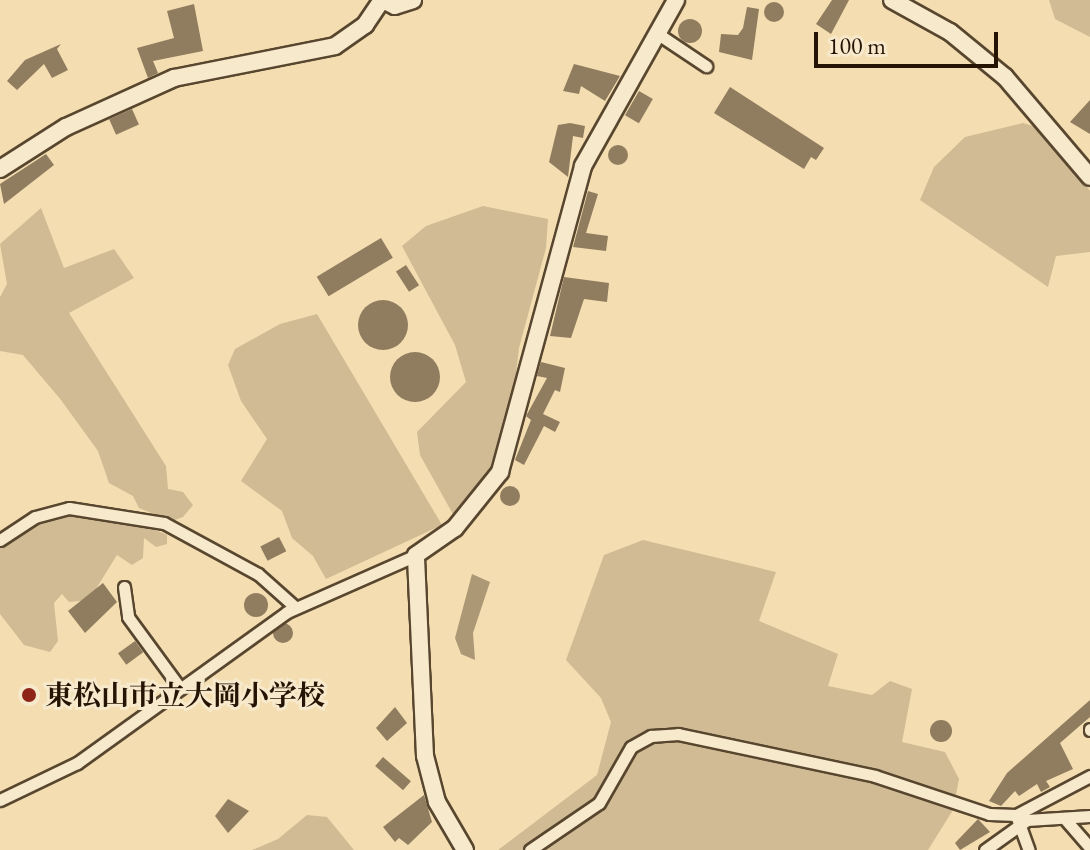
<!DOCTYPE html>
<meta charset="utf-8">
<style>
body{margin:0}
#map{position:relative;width:1090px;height:850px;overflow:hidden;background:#f3ddb1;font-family:"EB Garamond","Noto Serif JP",serif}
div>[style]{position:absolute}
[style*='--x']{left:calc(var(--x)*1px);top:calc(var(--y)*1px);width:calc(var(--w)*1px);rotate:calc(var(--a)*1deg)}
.green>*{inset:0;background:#d0bb94}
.water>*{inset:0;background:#ad9876}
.building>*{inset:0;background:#907c5e;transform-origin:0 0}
.round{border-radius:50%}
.roads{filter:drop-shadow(2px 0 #58462f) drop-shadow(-2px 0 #58462f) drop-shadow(0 2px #58462f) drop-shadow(0 -2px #58462f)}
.street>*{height:11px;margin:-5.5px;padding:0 5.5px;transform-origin:5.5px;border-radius:5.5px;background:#f7e9cc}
.secondary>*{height:16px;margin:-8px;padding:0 8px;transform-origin:8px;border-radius:8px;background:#f7e9cc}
.dots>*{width:22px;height:22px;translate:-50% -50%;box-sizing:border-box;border:4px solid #f7e9cc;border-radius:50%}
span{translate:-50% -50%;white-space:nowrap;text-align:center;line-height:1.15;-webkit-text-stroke:6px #f7e9cc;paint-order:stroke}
.poi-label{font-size:28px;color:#251304;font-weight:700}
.left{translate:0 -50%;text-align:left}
.scale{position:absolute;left:814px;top:32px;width:184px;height:36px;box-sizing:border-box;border:4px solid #251304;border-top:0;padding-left:10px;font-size:24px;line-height:28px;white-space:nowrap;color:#251304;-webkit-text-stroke:6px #f7e9cc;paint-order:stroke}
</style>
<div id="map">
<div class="green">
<i style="clip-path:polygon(1049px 0,1090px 0,1090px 37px,1055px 19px)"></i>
<i style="clip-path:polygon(1023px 123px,1043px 129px,1090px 191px,1090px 252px,1056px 256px,1048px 287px,920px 200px,934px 167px,965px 137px)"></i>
<i style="clip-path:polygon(483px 206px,548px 219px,546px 248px,519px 348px,512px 409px,492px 468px,454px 516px,420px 455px,417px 432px,466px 382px,455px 345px,402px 246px,426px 226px)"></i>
<i style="clip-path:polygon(41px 208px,64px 268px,114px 249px,134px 278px,69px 313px,166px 466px,168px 489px,183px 492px,193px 505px,183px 517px,172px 521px,139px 508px,133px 496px,109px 483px,98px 451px,61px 400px,23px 355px,0 351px,0 297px,7px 284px,0 244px)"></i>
<i style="clip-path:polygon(317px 314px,442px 525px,326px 579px,313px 556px,292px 538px,282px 511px,241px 481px,267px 439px,241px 401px,228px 365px,235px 349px,280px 324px)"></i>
<i style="clip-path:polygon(79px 513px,151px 528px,167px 535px,167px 544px,156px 547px,144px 538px,143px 558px,132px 565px,117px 555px,89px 600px,69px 602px,62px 594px,54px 603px,58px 641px,50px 652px,24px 645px,0 614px,0 547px,37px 524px)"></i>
<i style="clip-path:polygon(643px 540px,776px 572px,759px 621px,838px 654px,828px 686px,872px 695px,890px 681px,912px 689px,902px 742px,945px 752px,959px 779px,953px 810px,928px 850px,498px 850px,597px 775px,611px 722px,601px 698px,566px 660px,604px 555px)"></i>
<i style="clip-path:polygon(307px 815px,327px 817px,354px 850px,252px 850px,278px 839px)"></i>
</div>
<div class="water">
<i style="clip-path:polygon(472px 574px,490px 582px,473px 633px,475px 660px,461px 654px,455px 638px)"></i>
</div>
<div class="building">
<i style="clip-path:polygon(832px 0,849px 0,831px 34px,816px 24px)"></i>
<i class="round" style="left:764px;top:2px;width:20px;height:20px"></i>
<i style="clip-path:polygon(194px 4px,203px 51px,153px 61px,158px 73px,148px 78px,137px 48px,174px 38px,167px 11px)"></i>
<i style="clip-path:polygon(747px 7px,759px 9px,752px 60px,719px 52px,721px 34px,738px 35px,743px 28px)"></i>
<i class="round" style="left:678px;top:19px;width:24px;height:24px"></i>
<i style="clip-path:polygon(61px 44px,57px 49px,68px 70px,52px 78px,44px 64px,17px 90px,7px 81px,25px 60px)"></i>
<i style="clip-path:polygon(574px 64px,620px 76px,605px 101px,581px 86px,579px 94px,563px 91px)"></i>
<i style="clip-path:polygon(730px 87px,824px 148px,816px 160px,811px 157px,804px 169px,714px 113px)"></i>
<i style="left:639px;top:91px;width:16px;height:28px;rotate:30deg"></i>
<i style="clip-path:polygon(1090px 100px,1090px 134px,1070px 122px)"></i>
<i style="left:132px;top:109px;width:17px;height:25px;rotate:66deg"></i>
<i style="clip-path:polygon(570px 123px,585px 126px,583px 138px,573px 136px,568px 177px,549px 162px,558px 125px)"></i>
<i class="round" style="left:608px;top:145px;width:20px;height:20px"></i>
<i style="clip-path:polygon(46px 154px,54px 165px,4px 204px,0 184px)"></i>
<i style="clip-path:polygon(588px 191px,598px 194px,586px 233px,608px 236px,606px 251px,573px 247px)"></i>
<i style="left:381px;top:238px;width:23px;height:75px;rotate:59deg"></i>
<i style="left:406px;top:265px;width:24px;height:12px;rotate:57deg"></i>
<i style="clip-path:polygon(564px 277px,609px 283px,607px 302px,584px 299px,571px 338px,550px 336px)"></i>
<i class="round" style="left:358px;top:300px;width:50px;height:50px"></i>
<i class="round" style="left:390px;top:352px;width:50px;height:50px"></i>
<i style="clip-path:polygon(541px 362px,565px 368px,560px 392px,555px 390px,543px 414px,560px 422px,555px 432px,544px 426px,524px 465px,515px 460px,531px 420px,526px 416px,547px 378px,537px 376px)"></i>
<i class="round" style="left:500px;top:486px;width:20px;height:20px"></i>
<i style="left:279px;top:537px;width:16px;height:21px;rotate:63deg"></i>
<i style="clip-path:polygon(103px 583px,117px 602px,85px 633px,68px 611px)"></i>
<i class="round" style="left:244px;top:593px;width:24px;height:24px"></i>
<i class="round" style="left:273px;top:623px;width:20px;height:20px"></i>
<i style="left:135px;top:641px;width:14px;height:21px;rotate:54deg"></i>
<i style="clip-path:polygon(1090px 700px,1090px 717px,1060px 743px,1073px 769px,1046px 781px,1050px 787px,1041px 792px,1037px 784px,1019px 796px,1015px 791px,1001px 806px,989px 801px,1007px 773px)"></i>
<i style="clip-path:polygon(395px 707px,407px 723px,387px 741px,376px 728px)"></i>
<i class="round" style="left:930px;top:720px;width:22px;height:22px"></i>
<i style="left:383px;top:757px;width:37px;height:12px;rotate:41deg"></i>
<i style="clip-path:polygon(424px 795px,432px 822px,408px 845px,399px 838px,395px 842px,383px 827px)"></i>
<i style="clip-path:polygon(228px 799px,249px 811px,228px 833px,215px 816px)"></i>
<i style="clip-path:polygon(978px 819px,990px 832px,960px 850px,955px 843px)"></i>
</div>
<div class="roads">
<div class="street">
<i style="--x:658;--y:34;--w:58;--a:33.7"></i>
<i style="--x:0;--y:540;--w:42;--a:-33.3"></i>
<i style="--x:35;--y:517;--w:35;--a:-15"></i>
<i style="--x:69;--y:508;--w:96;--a:9"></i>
<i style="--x:164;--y:523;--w:107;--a:28.5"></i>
<i style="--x:258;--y:574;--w:50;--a:41.7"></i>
<i style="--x:124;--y:587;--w:30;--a:82"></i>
<i style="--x:128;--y:617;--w:88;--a:53.8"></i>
<i style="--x:1090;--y:729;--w:1;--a:90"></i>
<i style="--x:0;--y:800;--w:85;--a:-25.7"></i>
<i style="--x:77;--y:763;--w:259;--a:-35.7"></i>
<i style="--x:287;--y:612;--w:141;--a:-23.8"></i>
<i style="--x:1016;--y:815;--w:84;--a:-27.8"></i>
<i style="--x:1065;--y:819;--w:38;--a:49"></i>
<i style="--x:530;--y:850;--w:83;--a:-34.3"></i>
<i style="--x:599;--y:803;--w:64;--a:-60.3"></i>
<i style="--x:631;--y:747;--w:23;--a:-29"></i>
<i style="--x:651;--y:736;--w:27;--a:-4"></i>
<i style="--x:678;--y:734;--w:201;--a:12"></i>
<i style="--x:875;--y:776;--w:120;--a:18.4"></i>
<i style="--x:989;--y:814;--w:27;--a:2"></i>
<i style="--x:1016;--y:815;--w:37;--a:70"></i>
<i style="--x:985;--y:850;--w:52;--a:-35.5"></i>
<i style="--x:1027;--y:820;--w:63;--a:-3.6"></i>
</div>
<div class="secondary">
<i style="--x:383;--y:0;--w:13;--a:27"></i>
<i style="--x:395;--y:6;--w:19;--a:-18"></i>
<i style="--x:892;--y:0;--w:66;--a:28.9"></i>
<i style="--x:950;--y:32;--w:71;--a:39.3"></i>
<i style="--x:1005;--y:77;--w:131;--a:49.6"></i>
<i style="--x:0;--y:169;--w:78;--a:-32.5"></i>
<i style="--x:66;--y:127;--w:119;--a:-24.4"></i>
<i style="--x:174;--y:78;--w:164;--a:-11.2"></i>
<i style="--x:335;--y:46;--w:37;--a:-35"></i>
<i style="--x:365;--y:25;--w:30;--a:-56"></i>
<i style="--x:465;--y:850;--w:56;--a:-120.3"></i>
<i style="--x:437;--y:802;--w:48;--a:-104.6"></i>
<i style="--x:425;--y:756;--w:201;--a:-92.6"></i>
<i style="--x:416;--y:555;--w:47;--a:-34.7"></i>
<i style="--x:455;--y:528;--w:72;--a:-51.2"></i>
<i style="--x:500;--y:472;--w:317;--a:-74.8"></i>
<i style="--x:583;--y:166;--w:190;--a:-60.7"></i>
</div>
</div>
<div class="dots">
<i style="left:29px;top:695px;background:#8f2418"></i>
</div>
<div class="poi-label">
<span class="left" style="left:45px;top:695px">東松山市立大岡小学校</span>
</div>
<div class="scale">100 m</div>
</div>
